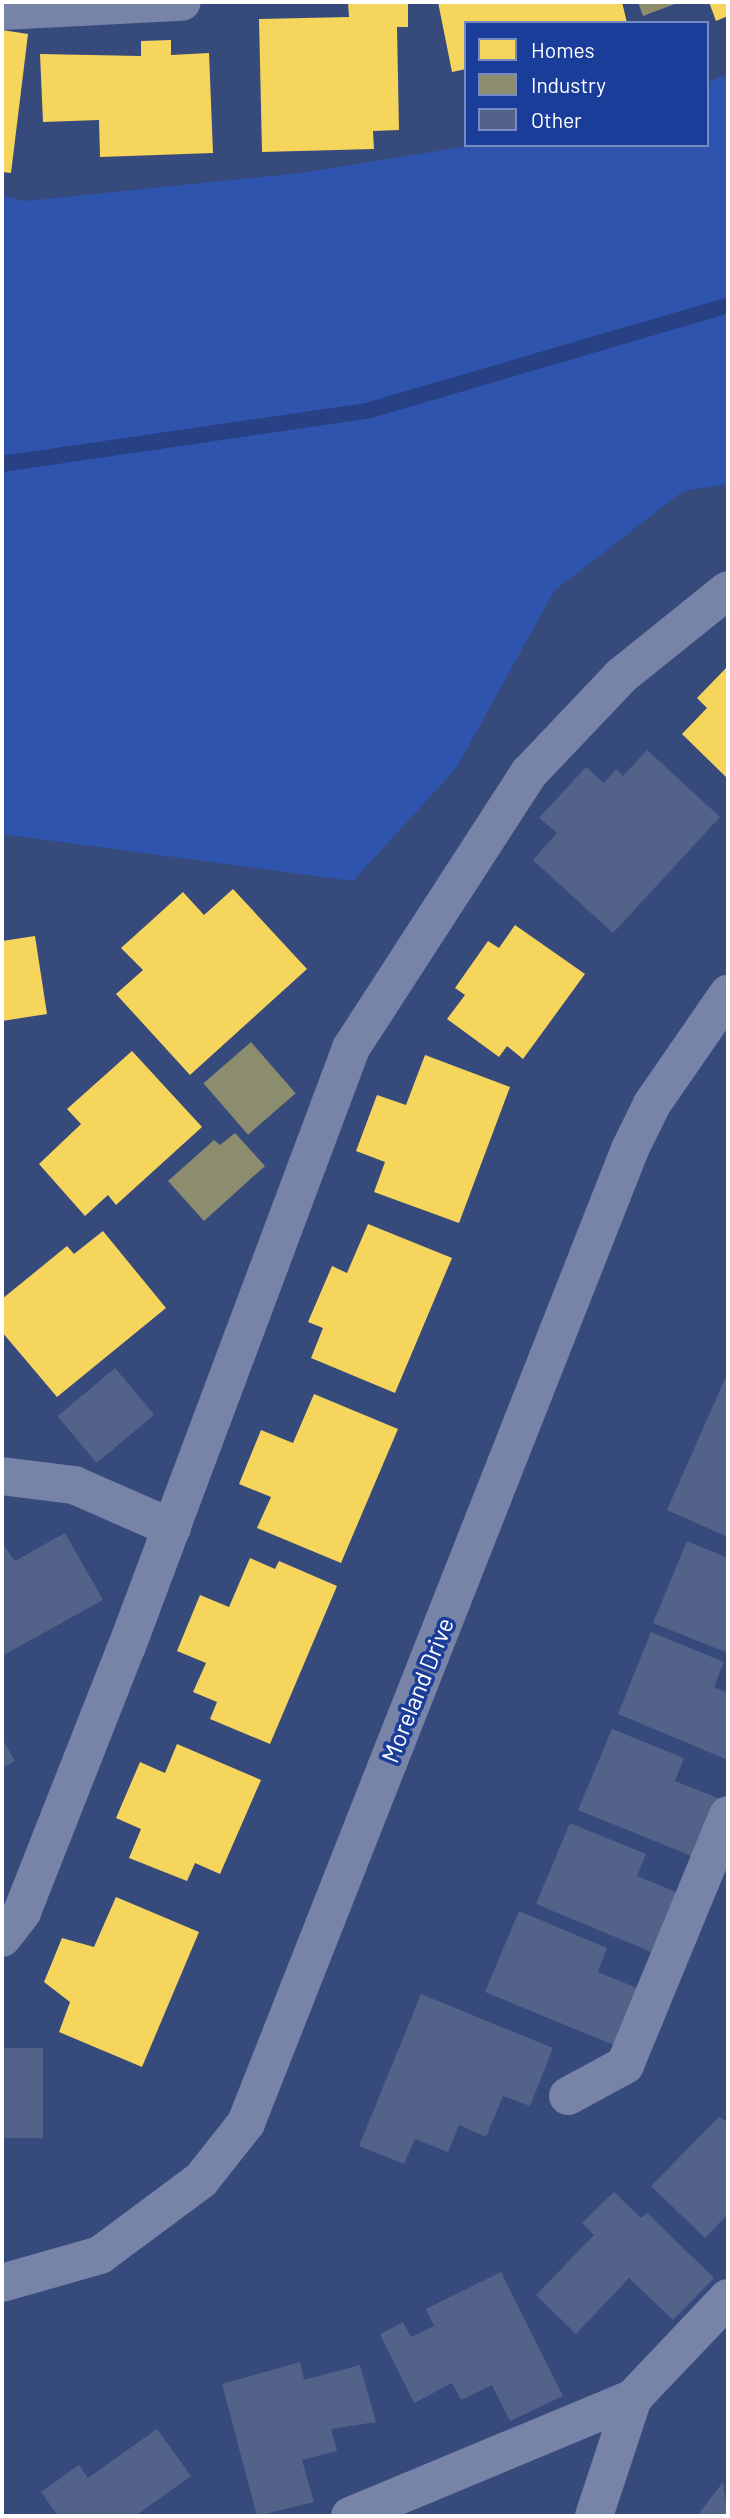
<!DOCTYPE html>
<style>
body{margin:0}
#map{position:relative;width:730px;height:2518px;overflow:hidden;background:#374a7c;font-family:Barlow,sans-serif}
div>[style]{position:absolute}
[style*='--x']{left:calc(var(--x)*1px);top:calc(var(--y)*1px);width:calc(var(--w)*1px);rotate:calc(var(--a)*1deg)}
.green>*{inset:0;background:#2f54ae}
.homes>*{inset:0;background:#f6d55c}
.industry>*{inset:0;background:#8c8c6e;transform-origin:0 0}
.stream>*{height:16px;margin:-8px;padding:0 8px;transform-origin:8px;border-radius:8px;background:#284184}
.building>*{inset:0;background:#526289;transform-origin:0 0}
.minor>*{height:38px;margin:-19px;padding:0 19px;transform-origin:19px;border-radius:19px;background:#7784a7}
span{translate:-50% -50%;white-space:nowrap;text-align:center;line-height:1.15;-webkit-text-stroke:7px #1a3d99;paint-order:stroke}
.street-label{font-size:24px;color:#fff}
.frame{position:absolute;inset:0;border:4px solid #fff;pointer-events:none}
.legend{position:absolute;left:464px;top:21px;width:245px;height:126px;box-sizing:border-box;background:#1a3d99;border:2px solid #768bc2;margin:0;padding:9px 12px;list-style:none;font-size:21px;color:#fff}
.legend li{display:flex;align-items:center;gap:14px;height:35px}
.legend b{width:35px;border:2px solid #768bc2}
</style>
<div id="map">
<div class="green">
<i style="clip-path:polygon(728px 75px,728px 484px,683px 491px,554px 591px,457px 767px,353px 881px,2px 834px,2px 196px,26px 201px,300px 173px,475px 145px,707px 145px,707px 82px)"></i>
</div>
<div class="homes">
<i style="clip-path:polygon(348px 2px,408px 2px,408px 27px,397px 27px,399px 130px,373px 131px,374px 149px,262px 152px,259px 19px,349px 17px)"></i>
<i style="clip-path:polygon(438px 2px,622px 2px,627px 23px,466px 23px,466px 69px,452px 72px)"></i>
<i style="clip-path:polygon(709px 2px,728px 2px,728px 16px,716px 21px)"></i>
<i style="clip-path:polygon(2px 30px,28px 34px,11px 173px,2px 172px)"></i>
<i style="clip-path:polygon(171px 40px,171px 55px,209px 53px,213px 153px,100px 157px,99px 120px,43px 122px,40px 54px,141px 56px,141px 41px)"></i>
<i style="clip-path:polygon(728px 666px,728px 779px,682px 734px,707px 708px,697px 698px)"></i>
<i style="clip-path:polygon(233px 889px,307px 969px,190px 1075px,116px 994px,143px 970px,121px 948px,183px 892px,204px 915px)"></i>
<i style="clip-path:polygon(515px 925px,585px 974px,523px 1059px,507px 1046px,499px 1057px,447px 1019px,465px 995px,455px 988px,488px 941px,499px 948px)"></i>
<i style="clip-path:polygon(35px 936px,47px 1014px,2px 1021px,2px 941px)"></i>
<i style="clip-path:polygon(132px 1051px,202px 1127px,116px 1205px,108px 1195px,85px 1216px,39px 1164px,81px 1124px,67px 1109px)"></i>
<i style="clip-path:polygon(425px 1055px,510px 1087px,459px 1223px,374px 1192px,385px 1162px,356px 1151px,377px 1095px,406px 1105px)"></i>
<i style="clip-path:polygon(368px 1224px,452px 1258px,395px 1393px,311px 1358px,323px 1328px,308px 1322px,332px 1266px,347px 1273px)"></i>
<i style="clip-path:polygon(103px 1231px,166px 1308px,57px 1397px,2px 1332px,2px 1299px,67px 1246px,74px 1254px)"></i>
<i style="clip-path:polygon(314px 1394px,398px 1429px,341px 1563px,257px 1528px,271px 1497px,239px 1484px,261px 1430px,293px 1443px)"></i>
<i style="clip-path:polygon(250px 1558px,275px 1569px,279px 1561px,337px 1586px,270px 1744px,210px 1719px,217px 1702px,193px 1692px,206px 1663px,177px 1651px,200px 1595px,229px 1607px)"></i>
<i style="clip-path:polygon(177px 1744px,261px 1780px,220px 1874px,195px 1863px,187px 1881px,129px 1858px,141px 1829px,116px 1818px,140px 1762px,165px 1773px)"></i>
<i style="clip-path:polygon(116px 1897px,199px 1932px,142px 2067px,59px 2032px,70px 2002px,44px 1982px,62px 1938px,94px 1947px)"></i>
</div>
<div class="industry">
<i style="clip-path:polygon(638px 2px,680px 2px,643px 16px)"></i>
<i style="left:251px;top:1042px;width:68px;height:63px;rotate:49deg"></i>
<i style="clip-path:polygon(235px 1133px,265px 1166px,204px 1221px,168px 1181px,214px 1140px,220px 1145px)"></i>
</div>
<div class="stream">
<i style="--x:2;--y:464;--w:372;--a:-8.3"></i>
<i style="--x:370;--y:410;--w:373;--a:-16.3"></i>
</div>
<div class="building">
<i style="clip-path:polygon(647px 750px,720px 817px,613px 933px,533px 860px,557px 833px,539px 818px,586px 767px,604px 783px,616px 769px,623px 776px)"></i>
<i style="left:115px;top:1368px;width:61px;height:75px;rotate:50deg"></i>
<i style="clip-path:polygon(728px 1372px,728px 1537px,667px 1510px)"></i>
<i style="clip-path:polygon(65px 1533px,103px 1600px,2px 1656px,2px 1543px,15px 1561px)"></i>
<i style="clip-path:polygon(687px 1541px,728px 1558px,728px 1653px,653px 1623px)"></i>
<i style="clip-path:polygon(651px 1632px,724px 1662px,714px 1687px,728px 1693px,728px 1760px,618px 1714px)"></i>
<i style="clip-path:polygon(612px 1729px,684px 1758px,675px 1781px,723px 1800px,699px 1859px,578px 1810px)"></i>
<i style="clip-path:polygon(2px 1738px,15px 1761px,2px 1768px)"></i>
<i style="clip-path:polygon(570px 1823px,646px 1854px,637px 1876px,681px 1894px,656px 1954px,536px 1904px)"></i>
<i style="clip-path:polygon(519px 1911px,607px 1948px,598px 1972px,644px 1991px,621px 2048px,485px 1992px)"></i>
<i style="clip-path:polygon(421px 1994px,553px 2048px,530px 2106px,503px 2096px,486px 2137px,459px 2125px,448px 2152px,415px 2139px,404px 2164px,359px 2146px)"></i>
<i style="left:2px;top:2048px;width:41px;height:90px"></i>
<i style="clip-path:polygon(719px 2117px,728px 2122px,728px 2214px,705px 2238px,651px 2186px)"></i>
<i style="clip-path:polygon(614px 2192px,641px 2218px,647px 2213px,714px 2278px,673px 2320px,629px 2278px,576px 2334px,536px 2295px,594px 2235px,582px 2223px)"></i>
<i style="clip-path:polygon(501px 2272px,563px 2396px,510px 2421px,492px 2385px,461px 2400px,452px 2383px,414px 2403px,380px 2334px,403px 2322px,411px 2337px,434px 2326px,426px 2309px)"></i>
<i style="clip-path:polygon(300px 2362px,304px 2380px,360px 2365px,376px 2422px,331px 2429px,337px 2451px,302px 2460px,314px 2502px,257px 2516px,222px 2384px)"></i>
<i style="clip-path:polygon(157px 2429px,191px 2476px,135px 2516px,58px 2516px,41px 2492px,79px 2465px,88px 2478px)"></i>
<i style="clip-path:polygon(723px 2482px,728px 2516px,697px 2516px)"></i>
</div>
<div class="minor">
<i style="--x:2;--y:11;--w:180;--a:-2.9"></i>
<i style="--x:2;--y:1476;--w:73;--a:7.1"></i>
<i style="--x:74;--y:1485;--w:107;--a:23.7"></i>
<i style="--x:2;--y:1938;--w:33;--a:-52"></i>
<i style="--x:22;--y:1912;--w:286;--a:-68.5"></i>
<i style="--x:127;--y:1646;--w:639;--a:-69.46"></i>
<i style="--x:351;--y:1048;--w:328;--a:-57.1"></i>
<i style="--x:529;--y:773;--w:134;--a:-46.5"></i>
<i style="--x:621;--y:676;--w:137;--a:-38.8"></i>
<i style="--x:568;--y:2096;--w:65;--a:-28.5"></i>
<i style="--x:625;--y:2065;--w:270;--a:-67.6"></i>
<i style="--x:2;--y:2283;--w:102;--a:-15.9"></i>
<i style="--x:100;--y:2255;--w:126;--a:-36.6"></i>
<i style="--x:201;--y:2180;--w:73;--a:-51.7"></i>
<i style="--x:246;--y:2123;--w:1047;--a:-68.48"></i>
<i style="--x:630;--y:1149;--w:50;--a:-63.9"></i>
<i style="--x:652;--y:1104;--w:134;--a:-55.4"></i>
<i style="--x:350;--y:2516;--w:307;--a:-22.6"></i>
<i style="--x:633;--y:2398;--w:138;--a:-46.5"></i>
<i style="--x:594;--y:2516;--w:124;--a:-71.7"></i>
</div>
<div class="street-label">
<span style="left:417px;top:1690px;rotate:-68deg">Moreland Drive</span>
</div>
<div class="frame"></div>
<ul class="legend">
<li><b style="height:19px;background:#f6d55c"></b>Homes</li>
<li><b style="height:19px;background:#8c8c6e"></b>Industry</li>
<li><b style="height:19px;background:#526289"></b>Other</li>
</ul>
</div>
